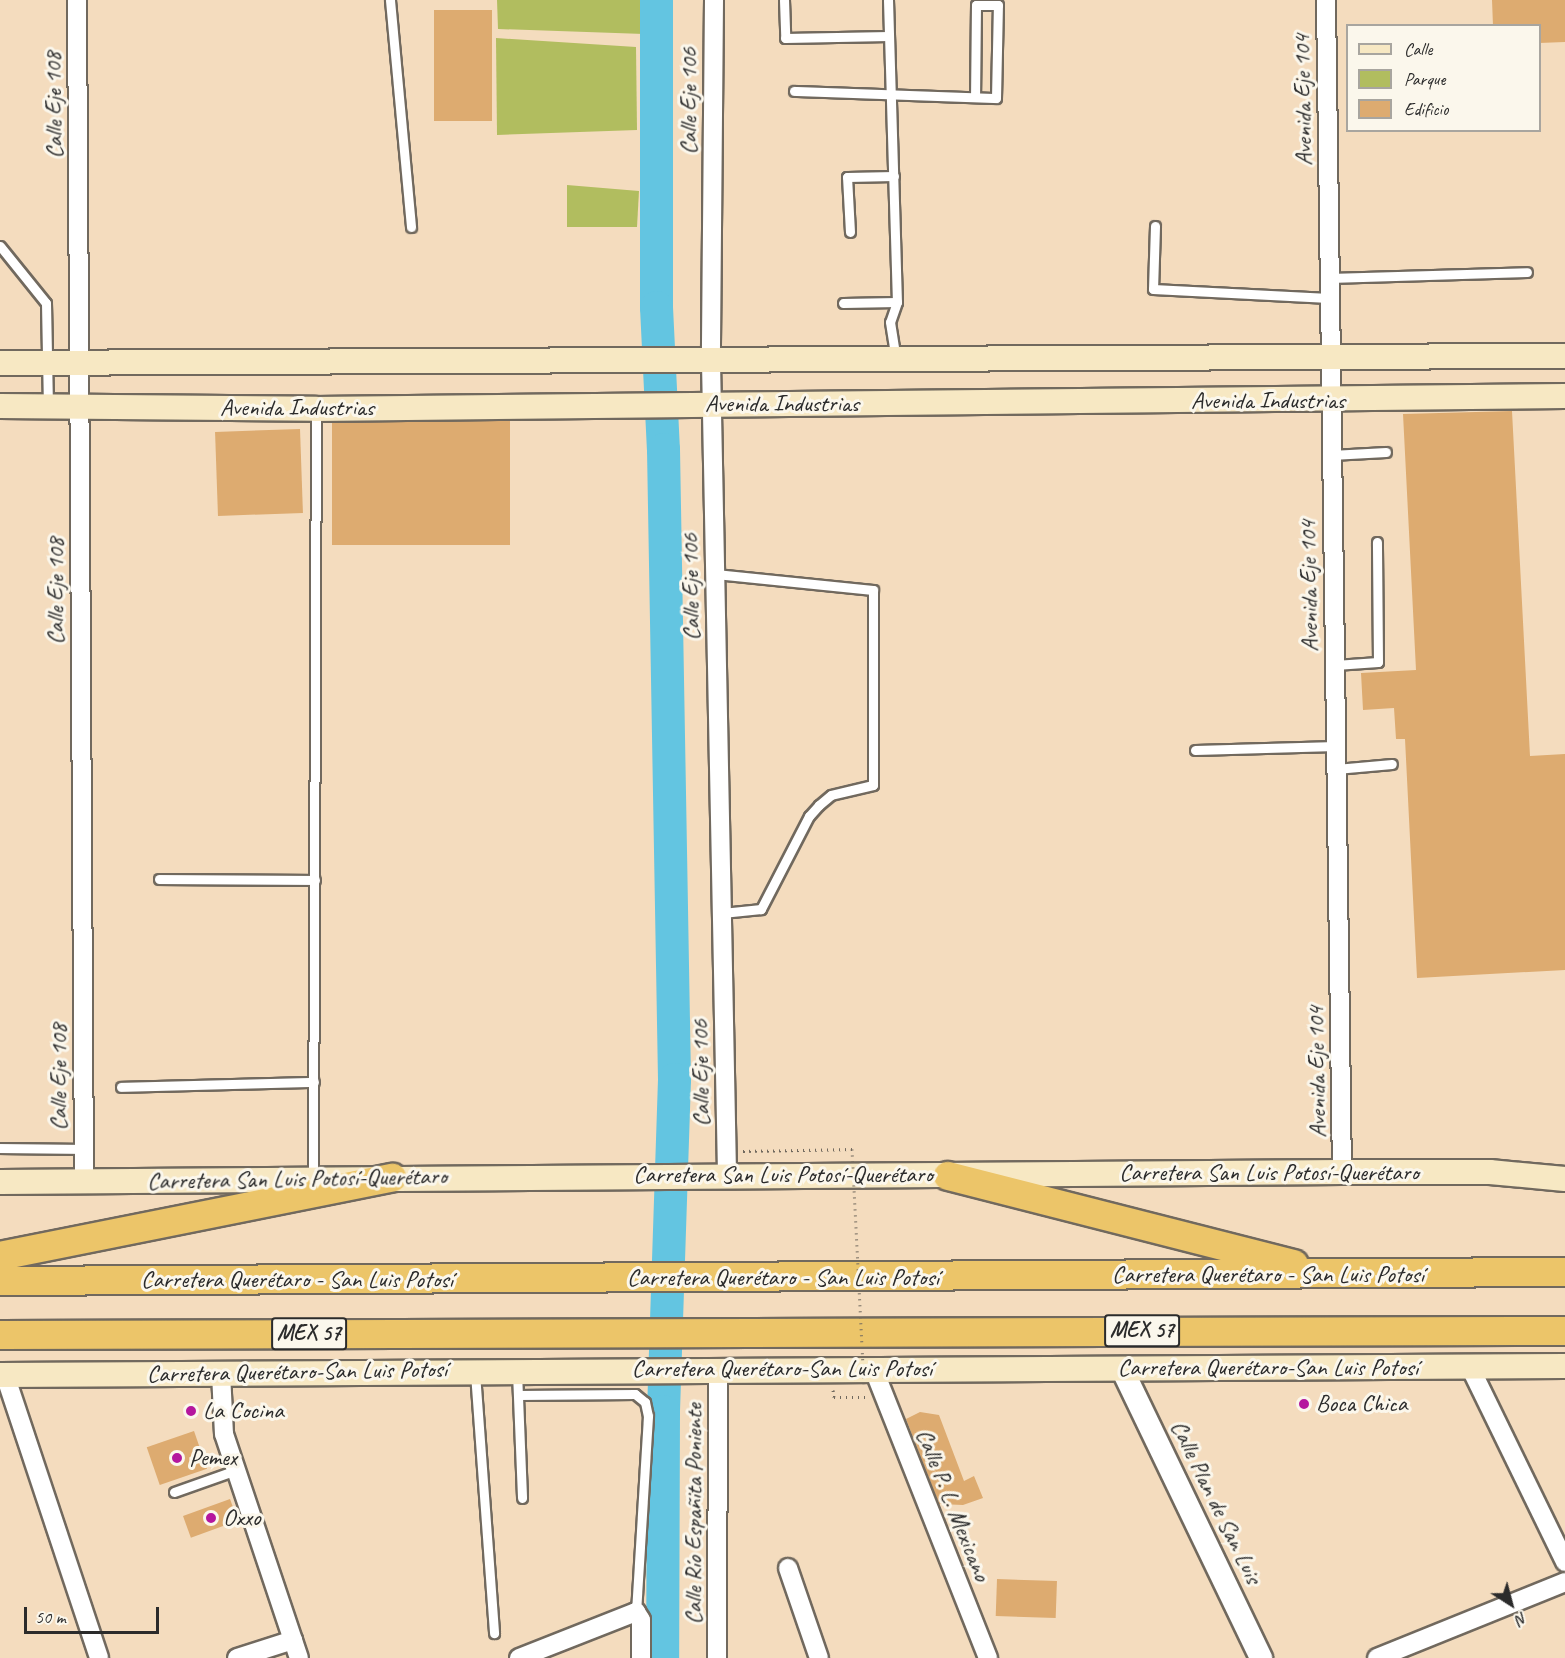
<!DOCTYPE html>
<meta charset="utf-8">
<style>
body{margin:0}
#map{position:relative;width:1565px;height:1658px;overflow:hidden;background:#f4dcbe;font-family:Caveat,sans-serif}
div>[style]{position:absolute}
[style*='--x']{left:calc(var(--x)*1px);top:calc(var(--y)*1px);width:calc(var(--w)*1px);rotate:calc(var(--a)*1deg)}
.green>*{inset:0;background:#b1bd5f}
.river>*{height:33px;margin:-16.5px;padding:0 16.5px;transform-origin:16.5px;border-radius:16.5px;background:#63c5e1}
.building>*{inset:0;background:#ddab70;transform-origin:0 0}
.path>*{height:3px;margin-top:-1.5px;transform-origin:0;background:repeating-linear-gradient(90deg,#71695e 0 1.5px,transparent 0 6px)}
.roads{filter:drop-shadow(2px 0 #71695e) drop-shadow(-2px 0 #71695e) drop-shadow(0 2px #71695e) drop-shadow(0 -2px #71695e)}
.service>*{height:9px;margin:-4.5px;padding:0 4.5px;transform-origin:4.5px;border-radius:4.5px;background:#fff}
.minor>*{height:18px;margin:-9px;padding:0 9px;transform-origin:9px;border-radius:9px;background:#fff}
.tertiary>*{height:22px;margin:-11px;padding:0 11px;transform-origin:11px;border-radius:11px;background:#fff}
.secondary>*{height:24px;margin:-12px;padding:0 12px;transform-origin:12px;border-radius:12px;background:#f7e8c3}
.trunk>*{height:28px;margin:-14px;padding:0 14px;transform-origin:14px;border-radius:14px;background:#ecc569}
.path-bridge>*{height:3px;margin-top:-1.5px;transform-origin:0;background:repeating-linear-gradient(90deg,#71695e 0 1.5px,transparent 0 6px)}
.dots>*{width:16px;height:16px;translate:-50% -50%;box-sizing:border-box;border:3px solid #fbf7ec;border-radius:50%}
span{translate:-50% -50%;white-space:nowrap;text-align:center;line-height:1.15;-webkit-text-stroke:6px #fbf7ec;paint-order:stroke}
.shield-label span{padding:2px 4px;background:#fbf7ec;border:2px solid;border-radius:4px;-webkit-text-stroke-width:0}
.shield-label{font-size:22px;color:#2b2b2b;font-weight:700}
.street-label{font-size:24px;color:#2b2b2b}
.poi-label{font-size:24px;color:#2b2b2b}
.left{translate:0 -50%;text-align:left}
.legend{position:absolute;left:1346px;top:24px;width:195px;height:108px;box-sizing:border-box;background:#fbf7ec;border:2px solid #a8a59f;margin:0;padding:8px 10px;list-style:none;font-size:18px;color:#2b2b2b}
.legend li{display:flex;align-items:center;gap:12px;height:30px}
.legend b{width:30px;border:2px solid #a8a59f}
.north{position:absolute;left:1481px;top:1574px;width:60px;height:60px;-webkit-text-stroke:4px #fbf7ec;paint-order:stroke;rotate:144deg;font-size:16px;font-weight:700;line-height:24px;text-align:center;color:#2b2b2b}
.north::after{content:'';display:block;margin:auto;width:21px;height:27px;background:#2b2b2b;clip-path:polygon(50% 0,100% 100%,50% 72%,0 100%)}
.scale{position:absolute;left:24px;top:1607px;width:135px;height:27px;box-sizing:border-box;border:3px solid #2b2b2b;border-top:0;padding-left:8px;font-size:18px;line-height:21px;white-space:nowrap;color:#2b2b2b;-webkit-text-stroke:4px #fbf7ec;paint-order:stroke}
</style>
<div id="map">
<div class="green">
<i style="clip-path:polygon(497px 0,642px 0,644px 34px,498px 29px)"></i>
<i style="clip-path:polygon(496px 38px,636px 47px,637px 130px,497px 135px)"></i>
<i style="clip-path:polygon(567px 185px,639px 191px,637px 227px,567px 227px)"></i>
</div>
<div class="river">
<i style="--x:656;--y:0;--w:307;--a:90"></i>
<i style="--x:656;--y:307;--w:142;--a:87.2"></i>
<i style="--x:663;--y:449;--w:630;--a:89"></i>
<i style="--x:674;--y:1079;--w:332;--a:91.9"></i>
<i style="--x:663;--y:1411;--w:247;--a:90.2"></i>
</div>
<div class="building">
<i style="clip-path:polygon(1492px 0,1565px 0,1565px 42px,1539px 43px,1539px 26px,1493px 26px)"></i>
<i style="left:434px;top:10px;width:58px;height:111px"></i>
<i style="clip-path:polygon(1512px 411px,1530px 756px,1565px 754px,1565px 970px,1417px 978px,1405px 739px,1396px 739px,1394px 708px,1363px 710px,1361px 673px,1416px 670px,1403px 414px)"></i>
<i style="left:510px;top:421px;width:124px;height:178px;rotate:90deg"></i>
<i style="left:300px;top:429px;width:84px;height:85px;rotate:88deg"></i>
<i style="clip-path:polygon(920px 1412px,939px 1415px,964px 1481px,974px 1476px,983px 1498px,963px 1505px,939px 1504px,906px 1419px)"></i>
<i style="left:194px;top:1431px;width:40px;height:50px;rotate:71deg"></i>
<i style="left:230px;top:1499px;width:23px;height:50px;rotate:70deg"></i>
<i style="left:997px;top:1579px;width:60px;height:37px;rotate:2deg"></i>
</div>
<div class="path">
<i style="--x:743;--y:1151;--w:109;--a:-1.1"></i>
<i style="--x:833;--y:1390;--w:7;--a:82"></i>
<i style="--x:834;--y:1397;--w:31;--a:0"></i>
</div>
<div class="roads">
<div class="service">
<i style="--x:390;--y:0;--w:228;--a:84.7"></i>
<i style="--x:784;--y:0;--w:38;--a:88"></i>
<i style="--x:785;--y:38;--w:104;--a:-1.1"></i>
<i style="--x:888;--y:0;--w:302;--a:88.3"></i>
<i style="--x:897;--y:302;--w:21;--a:109"></i>
<i style="--x:890;--y:322;--w:37;--a:81"></i>
<i style="--x:794;--y:91;--w:202;--a:2"></i>
<i style="--x:996;--y:98;--w:93;--a:-88.8"></i>
<i style="--x:998;--y:5;--w:22;--a:180"></i>
<i style="--x:976;--y:5;--w:92;--a:90.6"></i>
<i style="--x:1155;--y:226;--w:63;--a:91.8"></i>
<i style="--x:1153;--y:289;--w:176;--a:2.9"></i>
<i style="--x:850;--y:232;--w:55;--a:-93.1"></i>
<i style="--x:847;--y:177;--w:47;--a:-1.2"></i>
<i style="--x:0;--y:246;--w:73;--a:51.1"></i>
<i style="--x:46;--y:303;--w:103;--a:88.9"></i>
<i style="--x:1329;--y:278;--w:198;--a:-1.7"></i>
<i style="--x:843;--y:303;--w:54;--a:-1.1"></i>
<i style="--x:1331;--y:455;--w:55;--a:-3.1"></i>
<i style="--x:715;--y:574;--w:159;--a:5.8"></i>
<i style="--x:873;--y:590;--w:195;--a:90"></i>
<i style="--x:873;--y:785;--w:43;--a:166.6"></i>
<i style="--x:831;--y:795;--w:16;--a:140"></i>
<i style="--x:819;--y:805;--w:15;--a:132"></i>
<i style="--x:809;--y:816;--w:105;--a:117.3"></i>
<i style="--x:761;--y:909;--w:39;--a:174"></i>
<i style="--x:1335;--y:665;--w:43;--a:-4"></i>
<i style="--x:1378;--y:662;--w:120;--a:-90.5"></i>
<i style="--x:1195;--y:750;--w:141;--a:-1.6"></i>
<i style="--x:1336;--y:769;--w:56;--a:-5.1"></i>
<i style="--x:159;--y:879;--w:156;--a:0.4"></i>
<i style="--x:121;--y:1087;--w:193;--a:-1.5"></i>
<i style="--x:0;--y:1148;--w:84;--a:0.7"></i>
<i style="--x:313;--y:1178;--w:768;--a:-89.78"></i>
<i style="--x:517;--y:1372;--w:126;--a:87.7"></i>
<i style="--x:475;--y:1373;--w:261;--a:85.8"></i>
<i style="--x:518;--y:1395;--w:117;--a:-0.5"></i>
<i style="--x:635;--y:1394;--w:13;--a:39"></i>
<i style="--x:645;--y:1402;--w:14;--a:78"></i>
<i style="--x:648;--y:1416;--w:196;--a:93.5"></i>
<i style="--x:174;--y:1492;--w:66;--a:-19.5"></i>
</div>
<div class="minor">
<i style="--x:77;--y:0;--w:1181;--a:89.66"></i>
<i style="--x:714;--y:0;--w:362;--a:90.5"></i>
<i style="--x:711;--y:362;--w:812;--a:88.87"></i>
<i style="--x:1326;--y:0;--w:1172;--a:89.22"></i>
<i style="--x:1470;--y:1367;--w:217;--a:64"></i>
<i style="--x:874;--y:1370;--w:310;--a:68.4"></i>
<i style="--x:221;--y:1373;--w:61;--a:87.2"></i>
<i style="--x:224;--y:1434;--w:236;--a:71.5"></i>
<i style="--x:5;--y:1375;--w:298;--a:71.6"></i>
<i style="--x:788;--y:1568;--w:95;--a:71"></i>
<i style="--x:237;--y:1658;--w:59;--a:-17.8"></i>
<i style="--x:519;--y:1658;--w:126;--a:-21.5"></i>
<i style="--x:636;--y:1612;--w:9;--a:58"></i>
<i style="--x:641;--y:1620;--w:38;--a:90"></i>
<i style="--x:717;--y:1658;--w:287;--a:-89.8"></i>
<i style="--x:1377;--y:1658;--w:203;--a:-22"></i>
</div>
<div class="tertiary">
<i style="--x:1122;--y:1369;--w:321;--a:64.3"></i>
</div>
<div class="secondary">
<i style="--x:0;--y:363;--w:1565;--a:-0.26"></i>
<i style="--x:0;--y:406;--w:316;--a:0.5"></i>
<i style="--x:316;--y:409;--w:1249;--a:-0.6"></i>
<i style="--x:0;--y:1182;--w:1342;--a:-0.43"></i>
<i style="--x:1342;--y:1172;--w:148;--a:0"></i>
<i style="--x:1490;--y:1172;--w:75;--a:5.3"></i>
<i style="--x:0;--y:1375;--w:1565;--a:-0.33"></i>
</div>
<div class="trunk">
<i style="--x:948;--y:1176;--w:357;--a:14.3"></i>
<i style="--x:0;--y:1256;--w:400;--a:-11.3"></i>
<i style="--x:0;--y:1281;--w:1565;--a:-0.33"></i>
<i style="--x:0;--y:1335;--w:1565;--a:-0.15"></i>
</div>
</div>
<div class="path-bridge">
<i style="--x:852;--y:1149;--w:240;--a:87.1"></i>
</div>
<div class="dots">
<i style="left:1304px;top:1404px;background:#b5179e"></i>
<i style="left:191px;top:1411px;background:#b5179e"></i>
<i style="left:177px;top:1458px;background:#b5179e"></i>
<i style="left:211px;top:1518px;background:#b5179e"></i>
</div>
<div class="shield-label">
<span style="left:1142px;top:1331px">MEX 57</span>
<span style="left:309px;top:1334px">MEX 57</span>
</div>
<div class="street-label">
<span style="left:1303px;top:100px;rotate:-91deg">Avenida Eje 104</span>
<span style="left:689px;top:101px;rotate:-90deg">Calle Eje 106</span>
<span style="left:54px;top:105px;rotate:-91deg">Calle Eje 108</span>
<span style="left:1268px;top:401px">Avenida Industrias</span>
<span style="left:782px;top:404px">Avenida Industrias</span>
<span style="left:297px;top:408px">Avenida Industrias</span>
<span style="left:1309px;top:586px;rotate:-91deg">Avenida Eje 104</span>
<span style="left:691px;top:587px;rotate:-91deg">Calle Eje 106</span>
<span style="left:56px;top:591px;rotate:-90deg">Calle Eje 108</span>
<span style="left:1317px;top:1072px;rotate:-91deg">Avenida Eje 104</span>
<span style="left:701px;top:1073px;rotate:-91deg">Calle Eje 106</span>
<span style="left:59px;top:1077px;rotate:-90deg">Calle Eje 108</span>
<span style="left:1269px;top:1173px">Carretera San Luis Potosí-Querétaro</span>
<span style="left:783px;top:1175px">Carretera San Luis Potosí-Querétaro</span>
<span style="left:297px;top:1179px;rotate:-1deg">Carretera San Luis Potosí-Querétaro</span>
<span style="left:1268px;top:1275px">Carretera Querétaro - San Luis Potosí</span>
<span style="left:783px;top:1278px">Carretera Querétaro - San Luis Potosí</span>
<span style="left:297px;top:1280px">Carretera Querétaro - San Luis Potosí</span>
<span style="left:1268px;top:1368px">Carretera Querétaro-San Luis Potosí</span>
<span style="left:782px;top:1369px">Carretera Querétaro-San Luis Potosí</span>
<span style="left:297px;top:1372px;rotate:-1deg">Carretera Querétaro-San Luis Potosí</span>
<span style="left:1216px;top:1502px;rotate:64deg">Calle Plan de San Luis</span>
<span style="left:953px;top:1505px;rotate:68deg">Calle P. L. Mexicano</span>
<span style="left:694px;top:1514px;rotate:-90deg">Calle Río Españita Poniente</span>
</div>
<div class="poi-label">
<span class="left" style="left:1316px;top:1404px">Boca Chica</span>
<span class="left" style="left:203px;top:1411px">La Cocina</span>
<span class="left" style="left:189px;top:1458px">Pemex</span>
<span class="left" style="left:223px;top:1518px">Oxxo</span>
</div>
<ul class="legend">
<li><b style="height:8px;background:#f7e8c3"></b>Calle</li>
<li><b style="height:16px;background:#b1bd5f"></b>Parque</li>
<li><b style="height:16px;background:#ddab70"></b>Edificio</li>
</ul>
<div class="north">N</div>
<div class="scale">50 m</div>
</div>
